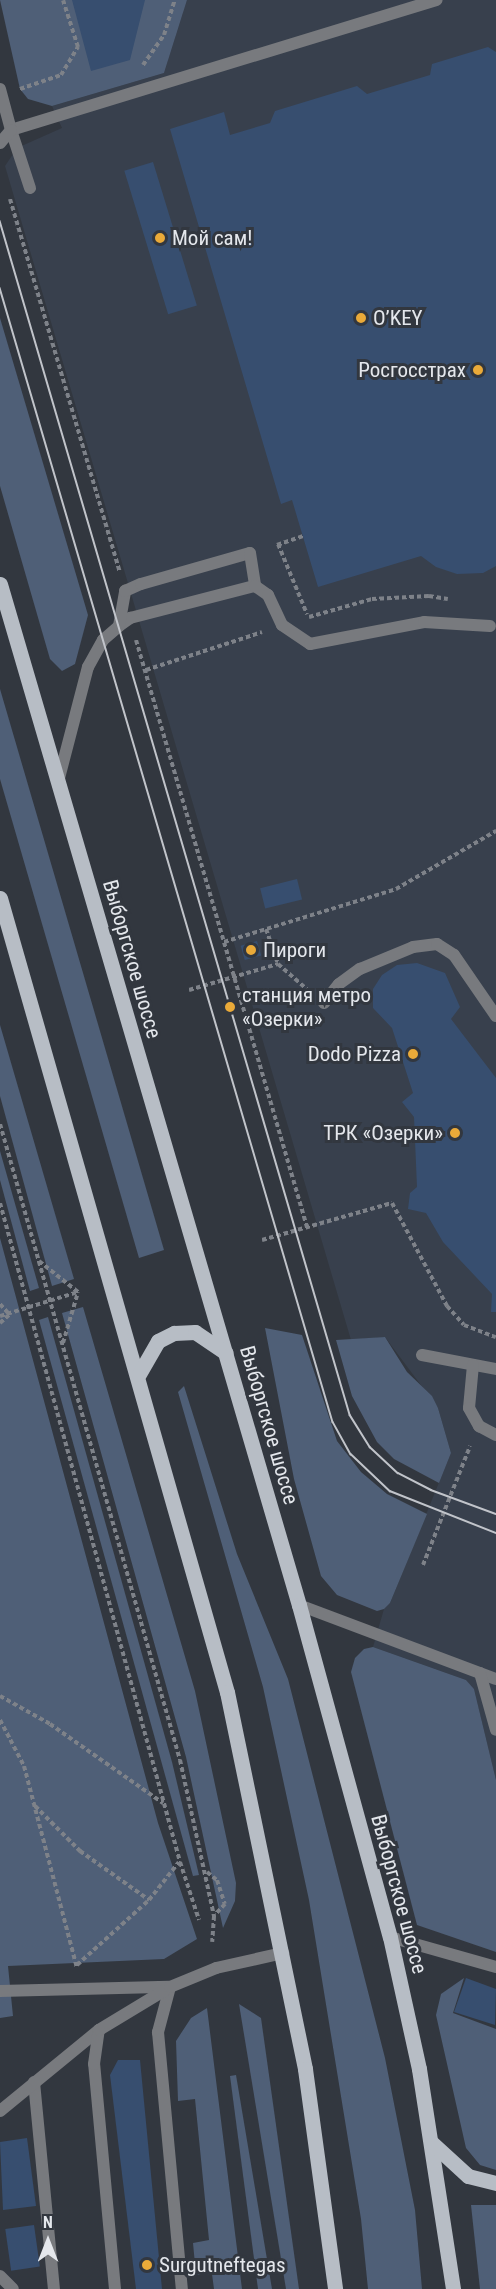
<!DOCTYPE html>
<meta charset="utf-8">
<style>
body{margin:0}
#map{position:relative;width:496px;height:2289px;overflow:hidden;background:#32373f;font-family:"Roboto Condensed",sans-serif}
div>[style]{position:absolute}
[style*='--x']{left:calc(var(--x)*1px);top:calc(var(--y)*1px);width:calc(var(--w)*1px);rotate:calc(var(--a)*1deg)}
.built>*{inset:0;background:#38404d}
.green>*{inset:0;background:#4f5f77}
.building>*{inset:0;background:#374e6f;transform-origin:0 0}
.path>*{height:4px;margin-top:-2px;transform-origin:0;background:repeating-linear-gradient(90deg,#7e8289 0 4.5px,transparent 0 7.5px)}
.lane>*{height:12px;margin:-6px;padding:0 6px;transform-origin:6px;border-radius:6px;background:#787a7e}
.street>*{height:12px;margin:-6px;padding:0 6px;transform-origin:6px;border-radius:6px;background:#787a7e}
.primary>*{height:15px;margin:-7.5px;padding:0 7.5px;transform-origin:7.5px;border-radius:7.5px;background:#b7bdc5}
.tram>*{height:1.5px;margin:-0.75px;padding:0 0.75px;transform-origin:0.75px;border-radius:0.75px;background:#c1c4ca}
.dots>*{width:16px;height:16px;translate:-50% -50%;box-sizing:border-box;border:3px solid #32373f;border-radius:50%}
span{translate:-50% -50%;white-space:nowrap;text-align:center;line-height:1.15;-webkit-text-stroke:6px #32373f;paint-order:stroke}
.poi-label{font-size:21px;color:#e4e7ec}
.left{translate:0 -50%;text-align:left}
.right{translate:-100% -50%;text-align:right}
.street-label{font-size:21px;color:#e4e7ec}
.north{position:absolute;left:18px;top:2211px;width:60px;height:60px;-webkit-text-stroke:4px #32373f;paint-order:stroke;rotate:0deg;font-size:16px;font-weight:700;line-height:24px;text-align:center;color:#e4e7ec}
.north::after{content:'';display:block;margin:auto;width:21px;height:27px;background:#e4e7ec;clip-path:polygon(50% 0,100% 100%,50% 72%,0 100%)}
</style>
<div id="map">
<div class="built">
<i style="clip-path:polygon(187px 0,496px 0,496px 1780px,474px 1689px,466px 1680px,373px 1647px,384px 1609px,390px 1603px,451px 1453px,438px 1408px,385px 1337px,351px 1340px,5px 166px,17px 148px,62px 128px,52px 106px,164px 73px)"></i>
</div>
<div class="green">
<i style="clip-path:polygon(0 0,187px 0,164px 73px,52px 106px,28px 99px,20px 89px)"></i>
<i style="clip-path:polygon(0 318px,88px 615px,75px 664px,62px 671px,50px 659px,0 486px)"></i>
<i style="clip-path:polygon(0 689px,164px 1250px,139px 1258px,0 779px)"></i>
<i style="clip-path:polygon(0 1025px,74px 1279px,52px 1286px,0 1096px)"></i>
<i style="clip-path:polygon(0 1151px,39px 1288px,30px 1291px,0 1180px)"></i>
<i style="clip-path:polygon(0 1238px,158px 1823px,197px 1939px,164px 1959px,8px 1966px,13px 2016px,0 2018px)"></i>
<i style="clip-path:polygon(83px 1307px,195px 1691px,236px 1883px,235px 1901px,223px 1928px,186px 1757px,62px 1313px)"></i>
<i style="clip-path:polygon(48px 1317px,172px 1762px,199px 1875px,193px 1876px,39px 1320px)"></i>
<i style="clip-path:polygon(265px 1328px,302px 1335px,337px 1441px,361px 1472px,387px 1494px,427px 1514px,390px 1603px,384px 1609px,377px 1611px,337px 1595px,321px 1576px,294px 1479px)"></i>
<i style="clip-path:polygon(385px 1337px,407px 1372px,432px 1396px,438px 1408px,451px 1453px,439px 1483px,394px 1459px,377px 1442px,352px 1396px,336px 1340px)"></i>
<i style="clip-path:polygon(184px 1386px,237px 1554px,288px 1679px,385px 2058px,415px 2210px,422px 2289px,368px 2289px,361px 2219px,309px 1900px,263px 1687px,178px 1392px)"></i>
<i style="clip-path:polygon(373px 1647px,466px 1680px,474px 1689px,496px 1780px,496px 1952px,417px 1925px,351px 1672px,355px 1658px,364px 1649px)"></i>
<i style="clip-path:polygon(464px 1978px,453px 2013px,496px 2029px,496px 2170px,480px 2165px,466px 2148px,436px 2015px,441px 1994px)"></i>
<i style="clip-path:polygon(239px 2004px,261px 2018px,299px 2289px,286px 2289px)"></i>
<i style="clip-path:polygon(207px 2008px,242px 2289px,214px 2289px,212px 2274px,196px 2275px,193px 2243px,209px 2240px,195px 2099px,178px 2101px,176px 2041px,191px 2018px)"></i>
<i style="clip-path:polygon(236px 2075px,272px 2289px,258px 2289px,230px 2076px)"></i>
<i style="clip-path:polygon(471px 2205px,496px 2205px,496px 2289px,480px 2289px)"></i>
</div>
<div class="building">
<i style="clip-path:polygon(72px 0,145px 0,130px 60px,91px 71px)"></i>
<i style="clip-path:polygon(488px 47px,496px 52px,496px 566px,483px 573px,457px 574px,436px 567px,421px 556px,318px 587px,292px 500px,281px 504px,170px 129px,224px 112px,230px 135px,270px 123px,275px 111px,357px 86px,367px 94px,430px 75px,432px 64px)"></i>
<i style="left:153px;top:162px;width:150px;height:30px;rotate:73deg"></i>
<i style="left:297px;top:879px;width:21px;height:38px;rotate:76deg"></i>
<i style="left:257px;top:941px;width:15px;height:17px;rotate:74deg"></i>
<i style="clip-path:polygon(417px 963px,445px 973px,460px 1007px,451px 1019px,496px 1078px,496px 1312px,491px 1312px,492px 1294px,443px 1242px,426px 1213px,408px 1209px,410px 1193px,417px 1187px,414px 1117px,402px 1102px,413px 1093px,392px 1028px,373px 1008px,373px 989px,382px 975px,397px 965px)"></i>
<i style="clip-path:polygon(466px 1978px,496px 1989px,495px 2025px,454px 2012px)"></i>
<i style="clip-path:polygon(118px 2060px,140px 2060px,162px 2289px,136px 2289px,110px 2075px)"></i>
<i style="clip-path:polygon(27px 2138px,36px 2206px,3px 2210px,0 2142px)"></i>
<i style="left:34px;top:2225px;width:42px;height:29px;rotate:82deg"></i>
</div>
<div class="path">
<i style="--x:143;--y:65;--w:37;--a:-55"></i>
<i style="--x:164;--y:35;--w:37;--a:-73"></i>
<i style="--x:20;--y:89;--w:43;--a:-18.9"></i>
<i style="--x:61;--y:75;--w:33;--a:-59"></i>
<i style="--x:78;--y:47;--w:49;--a:-107.7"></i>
<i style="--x:10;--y:199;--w:389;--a:73.6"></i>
<i style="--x:278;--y:544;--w:76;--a:67.5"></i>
<i style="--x:277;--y:545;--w:28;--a:-19"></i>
<i style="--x:309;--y:617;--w:66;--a:-15.9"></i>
<i style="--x:372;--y:599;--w:57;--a:-3"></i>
<i style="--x:429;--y:596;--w:19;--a:9"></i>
<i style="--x:136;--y:640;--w:611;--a:73.76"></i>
<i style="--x:146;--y:670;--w:122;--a:-18.1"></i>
<i style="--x:266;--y:929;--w:37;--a:71"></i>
<i style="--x:278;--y:964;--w:38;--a:41"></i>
<i style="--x:224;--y:942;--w:180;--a:-17.1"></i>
<i style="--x:396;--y:889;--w:116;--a:-30.1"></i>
<i style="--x:189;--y:990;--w:93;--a:-16.3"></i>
<i style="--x:0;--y:1124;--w:661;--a:74.2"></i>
<i style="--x:180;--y:1760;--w:160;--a:77.7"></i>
<i style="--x:214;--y:1916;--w:26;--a:94"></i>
<i style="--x:0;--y:1203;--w:683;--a:74.72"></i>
<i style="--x:180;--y:1862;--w:61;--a:71.9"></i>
<i style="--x:262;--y:1240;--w:135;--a:-15.9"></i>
<i style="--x:392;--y:1203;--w:117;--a:61.9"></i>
<i style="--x:447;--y:1306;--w:25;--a:48"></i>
<i style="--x:464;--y:1325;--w:34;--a:21"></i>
<i style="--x:39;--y:1261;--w:50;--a:38.5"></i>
<i style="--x:0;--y:1304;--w:13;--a:48"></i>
<i style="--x:0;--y:1316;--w:82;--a:-17.1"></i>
<i style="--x:0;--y:1323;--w:12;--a:-42"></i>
<i style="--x:63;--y:1343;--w:53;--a:-73.6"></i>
<i style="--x:423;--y:1565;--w:128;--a:-68.4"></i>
<i style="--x:0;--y:1696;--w:57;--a:29.2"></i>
<i style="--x:50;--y:1724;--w:138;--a:35"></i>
<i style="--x:0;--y:1720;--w:52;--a:62.4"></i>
<i style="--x:24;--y:1766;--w:209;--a:75.3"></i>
<i style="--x:35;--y:1806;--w:64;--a:45"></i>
<i style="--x:80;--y:1851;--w:85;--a:35.4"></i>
<i style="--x:207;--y:1872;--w:13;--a:39"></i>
<i style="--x:217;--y:1880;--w:25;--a:72"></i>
<i style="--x:225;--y:1904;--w:16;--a:133"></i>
<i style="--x:77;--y:1965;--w:97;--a:-42.1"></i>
<i style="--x:149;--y:1900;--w:48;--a:-51.7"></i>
</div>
<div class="lane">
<i style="--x:30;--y:188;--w:61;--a:-108.1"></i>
<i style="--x:11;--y:130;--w:445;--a:-17"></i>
<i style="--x:119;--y:626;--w:14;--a:-36"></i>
<i style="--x:130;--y:618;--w:129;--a:-14.4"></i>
<i style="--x:58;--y:782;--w:119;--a:-75.4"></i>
<i style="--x:88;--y:667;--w:31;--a:-61"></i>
<i style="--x:103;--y:640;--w:21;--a:-41"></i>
<i style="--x:119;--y:626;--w:36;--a:-80"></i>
<i style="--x:125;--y:591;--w:17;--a:-24"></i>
<i style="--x:141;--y:584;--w:113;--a:-15.9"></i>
<i style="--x:250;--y:553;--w:33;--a:81"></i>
<i style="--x:255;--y:586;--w:16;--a:35"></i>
<i style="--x:268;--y:595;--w:33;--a:65"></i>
<i style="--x:282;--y:625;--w:34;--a:34"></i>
<i style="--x:310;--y:644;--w:116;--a:-10.9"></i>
<i style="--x:424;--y:622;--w:66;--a:3.5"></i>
<i style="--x:324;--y:1003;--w:24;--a:-52"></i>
<i style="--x:339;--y:984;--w:26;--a:-36"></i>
<i style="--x:360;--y:969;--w:57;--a:-22.5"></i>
<i style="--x:413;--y:947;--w:24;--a:-7"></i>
<i style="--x:437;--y:944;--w:20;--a:33"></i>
<i style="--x:454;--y:955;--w:74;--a:55.5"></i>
<i style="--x:422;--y:1355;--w:75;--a:10.7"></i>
<i style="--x:473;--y:1365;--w:43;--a:95.3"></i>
<i style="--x:469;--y:1408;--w:21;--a:61"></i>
<i style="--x:479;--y:1426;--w:19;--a:28"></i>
<i style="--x:299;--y:1605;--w:210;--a:20.6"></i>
<i style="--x:480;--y:1673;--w:59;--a:74.3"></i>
<i style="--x:390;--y:1937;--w:110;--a:15.8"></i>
<i style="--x:170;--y:1987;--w:47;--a:104.9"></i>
<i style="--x:158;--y:2032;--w:258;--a:84.7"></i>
<i style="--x:0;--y:1991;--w:169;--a:-1.4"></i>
<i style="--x:34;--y:2082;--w:208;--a:84.5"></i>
<i style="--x:0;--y:2111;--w:128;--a:-39.3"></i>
<i style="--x:0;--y:2276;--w:18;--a:45"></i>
<i style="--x:115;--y:2289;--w:226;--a:-95.3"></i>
<i style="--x:94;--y:2064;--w:34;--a:-82"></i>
<i style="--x:99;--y:2030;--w:83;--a:-31.2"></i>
<i style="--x:170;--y:1987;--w:50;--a:-22.4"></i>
<i style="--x:216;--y:1968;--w:69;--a:-12.6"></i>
</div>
<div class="street">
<i style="--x:0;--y:89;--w:42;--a:75"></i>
<i style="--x:11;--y:130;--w:17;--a:130"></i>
</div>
<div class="primary">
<i style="--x:0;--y:584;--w:1064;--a:73.68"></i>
<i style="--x:299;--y:1605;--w:344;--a:74.7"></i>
<i style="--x:390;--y:1937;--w:135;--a:77.6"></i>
<i style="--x:419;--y:2069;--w:223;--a:81.2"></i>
<i style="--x:0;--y:898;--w:826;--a:74.05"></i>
<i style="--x:227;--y:1692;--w:385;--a:78.3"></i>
<i style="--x:305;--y:2069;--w:222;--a:82.2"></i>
<i style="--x:139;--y:1374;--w:38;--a:-60"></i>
<i style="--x:158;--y:1341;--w:18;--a:-27"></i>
<i style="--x:174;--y:1333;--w:21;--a:-3"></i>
<i style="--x:195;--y:1332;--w:37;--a:34"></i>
<i style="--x:432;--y:2143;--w:49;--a:42.5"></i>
<i style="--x:468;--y:2176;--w:29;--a:14"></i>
</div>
<div class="tram">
<i style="--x:0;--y:221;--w:1244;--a:73.66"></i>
<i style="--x:350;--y:1415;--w:38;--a:58"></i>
<i style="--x:370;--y:1447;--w:38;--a:43"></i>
<i style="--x:398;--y:1473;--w:37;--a:27"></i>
<i style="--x:431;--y:1490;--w:69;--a:20.3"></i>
<i style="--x:0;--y:288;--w:1182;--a:73.64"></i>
<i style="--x:333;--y:1422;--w:37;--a:61"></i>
<i style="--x:351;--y:1454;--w:54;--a:43.5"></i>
<i style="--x:390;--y:1491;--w:114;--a:21.6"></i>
</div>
<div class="dots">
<i style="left:160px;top:238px;background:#eaaa39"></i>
<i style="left:361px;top:318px;background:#eaaa39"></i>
<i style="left:478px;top:370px;background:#eaaa39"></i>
<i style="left:251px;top:950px;background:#eaaa39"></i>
<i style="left:230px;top:1007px;background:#eaaa39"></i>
<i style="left:413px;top:1054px;background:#eaaa39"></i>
<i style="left:455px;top:1133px;background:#eaaa39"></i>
<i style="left:147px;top:2265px;background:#eaaa39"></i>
</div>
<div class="poi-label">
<span class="left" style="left:172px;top:238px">Мой сам!</span>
<span class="left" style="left:373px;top:318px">O’KEY</span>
<span class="right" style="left:466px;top:370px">Росгосстрах</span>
<span class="left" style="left:263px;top:950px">Пироги</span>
<span class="left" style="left:242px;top:1007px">станция метро<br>«Озерки»</span>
<span class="right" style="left:401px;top:1054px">Dodo Pizza</span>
<span class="right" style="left:443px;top:1133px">ТРК «Озерки»</span>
<span class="left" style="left:159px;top:2265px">Surgutneftegas</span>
</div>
<div class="street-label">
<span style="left:132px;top:959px;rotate:74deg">Выборгское шоссе</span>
<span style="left:269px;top:1425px;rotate:74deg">Выборгское шоссе</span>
<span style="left:399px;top:1894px;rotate:75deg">Выборгское шоссе</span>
</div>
<div class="north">N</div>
</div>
